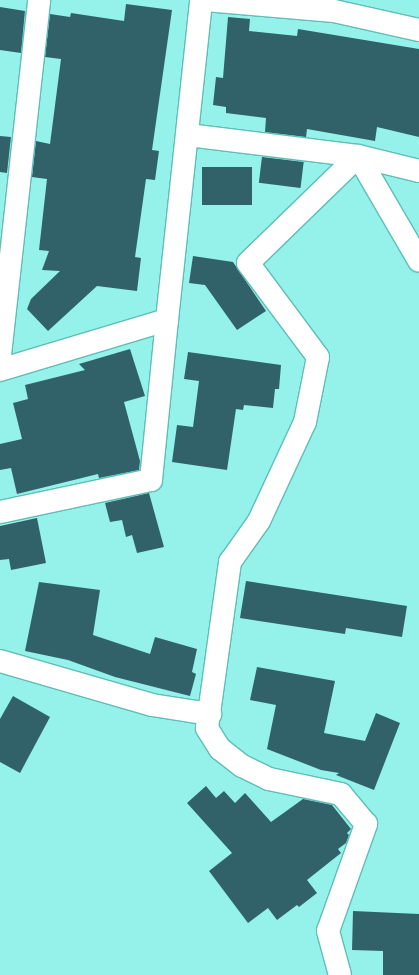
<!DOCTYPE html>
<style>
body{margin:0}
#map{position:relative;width:419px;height:975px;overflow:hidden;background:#94f2ea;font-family:Commissioner,sans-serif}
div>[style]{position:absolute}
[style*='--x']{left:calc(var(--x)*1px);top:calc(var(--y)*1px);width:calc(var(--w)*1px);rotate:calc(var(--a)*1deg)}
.building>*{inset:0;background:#31626a;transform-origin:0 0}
.roads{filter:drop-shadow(1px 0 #5fbeb6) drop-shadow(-1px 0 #5fbeb6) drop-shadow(0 1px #5fbeb6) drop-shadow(0 -1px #5fbeb6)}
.minor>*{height:22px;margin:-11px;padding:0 11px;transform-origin:11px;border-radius:11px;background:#fff}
span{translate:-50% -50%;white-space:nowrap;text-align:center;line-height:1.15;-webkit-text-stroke:4px #94f2ea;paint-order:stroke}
</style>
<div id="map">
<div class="building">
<i style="clip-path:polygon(126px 4px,172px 10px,152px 150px,159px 151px,155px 180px,146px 179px,135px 257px,141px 258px,137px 291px,97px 286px,48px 331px,27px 309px,31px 299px,60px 271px,42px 270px,49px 251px,39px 250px,47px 179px,32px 177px,36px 141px,50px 144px,61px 59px,45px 57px,50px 14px,70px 17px,71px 13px,124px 21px)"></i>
<i style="clip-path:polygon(0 7px,25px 11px,21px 53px,0 50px)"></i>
<i style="clip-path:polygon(228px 17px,250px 19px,249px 31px,297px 36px,298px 29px,419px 49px,419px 137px,377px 127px,375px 141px,307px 129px,306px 137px,265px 132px,266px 118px,226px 113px,226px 107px,213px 105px,216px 77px,223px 78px)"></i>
<i style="clip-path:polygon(0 136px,11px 137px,7px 173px,0 172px)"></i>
<i style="left:262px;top:157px;width:42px;height:26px;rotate:7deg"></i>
<i style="left:202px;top:167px;width:50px;height:38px"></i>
<i style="clip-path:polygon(193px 256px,233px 262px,266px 311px,237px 330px,205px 285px,189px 283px)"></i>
<i style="clip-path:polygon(130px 349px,145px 396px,124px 402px,140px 461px,139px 470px,99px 478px,98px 474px,17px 494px,11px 468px,0 470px,0 444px,22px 439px,13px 403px,28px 399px,25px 385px,85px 370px,79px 364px)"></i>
<i style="clip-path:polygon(188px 352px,281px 365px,279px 389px,275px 389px,273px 408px,244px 405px,243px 410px,236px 409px,227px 470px,172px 462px,177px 425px,193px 427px,199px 381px,184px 379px)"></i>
<i style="clip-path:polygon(149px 493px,164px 547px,137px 553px,132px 535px,126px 537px,122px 520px,110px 522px,105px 503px)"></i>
<i style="clip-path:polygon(37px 518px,46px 563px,11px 570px,9px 559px,0 560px,0 526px)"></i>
<i style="clip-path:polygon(246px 581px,407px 606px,402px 637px,346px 628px,345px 634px,240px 618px)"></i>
<i style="clip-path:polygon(39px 582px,100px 590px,93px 635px,150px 654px,155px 637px,197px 649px,192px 672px,196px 674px,190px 696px,115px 677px,68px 660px,25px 651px)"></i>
<i style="clip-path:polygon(257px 667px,335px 681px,324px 733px,365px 741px,376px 713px,400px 723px,374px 790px,336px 775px,339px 773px,321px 770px,267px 749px,276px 705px,250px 700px)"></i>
<i style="clip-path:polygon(13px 696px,50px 717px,20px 773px,0 762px,0 719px)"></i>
<i style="clip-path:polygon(206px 786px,216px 798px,224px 791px,235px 803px,245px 793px,271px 822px,303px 799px,332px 805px,351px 829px,347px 833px,349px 835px,346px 843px,338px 849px,341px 853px,307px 880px,317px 893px,299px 907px,297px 905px,277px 920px,268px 908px,248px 923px,209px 871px,232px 853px,187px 803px)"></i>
<i style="clip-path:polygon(353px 911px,419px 914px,419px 975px,383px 975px,383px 951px,352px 950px)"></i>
</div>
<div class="roads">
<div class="minor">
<i style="--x:205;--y:0;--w:129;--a:4.9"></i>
<i style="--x:334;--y:11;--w:87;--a:12.6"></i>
<i style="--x:188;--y:135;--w:171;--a:7"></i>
<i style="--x:358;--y:156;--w:63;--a:13.8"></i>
<i style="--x:358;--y:156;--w:121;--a:59.8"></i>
<i style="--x:0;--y:355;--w:357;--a:-83.7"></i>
<i style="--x:0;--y:370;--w:174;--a:-16.7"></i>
<i style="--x:167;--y:320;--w:322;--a:-83.9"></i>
<i style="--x:0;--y:512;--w:154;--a:-12"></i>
<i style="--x:151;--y:480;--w:161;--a:-84.3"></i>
<i style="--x:0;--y:661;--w:158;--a:16.1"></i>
<i style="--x:152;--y:705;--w:59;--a:8.8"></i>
<i style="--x:340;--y:975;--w:46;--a:-105.3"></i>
<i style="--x:328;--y:931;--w:114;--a:-70.4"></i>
<i style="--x:366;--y:824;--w:39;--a:-130"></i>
<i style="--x:341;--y:794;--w:74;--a:-168.2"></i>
<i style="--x:269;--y:779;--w:30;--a:-154"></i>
<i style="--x:242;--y:766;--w:28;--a:-142"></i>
<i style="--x:220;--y:749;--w:25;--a:-122"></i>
<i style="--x:207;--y:728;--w:168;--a:-82.1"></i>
<i style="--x:230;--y:562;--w:50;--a:-54.7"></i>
<i style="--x:259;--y:521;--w:109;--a:-65.1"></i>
<i style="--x:305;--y:422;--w:66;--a:-78.7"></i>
<i style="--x:318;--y:357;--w:117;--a:-126.7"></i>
<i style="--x:248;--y:263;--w:153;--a:-44.2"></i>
</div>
</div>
</div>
